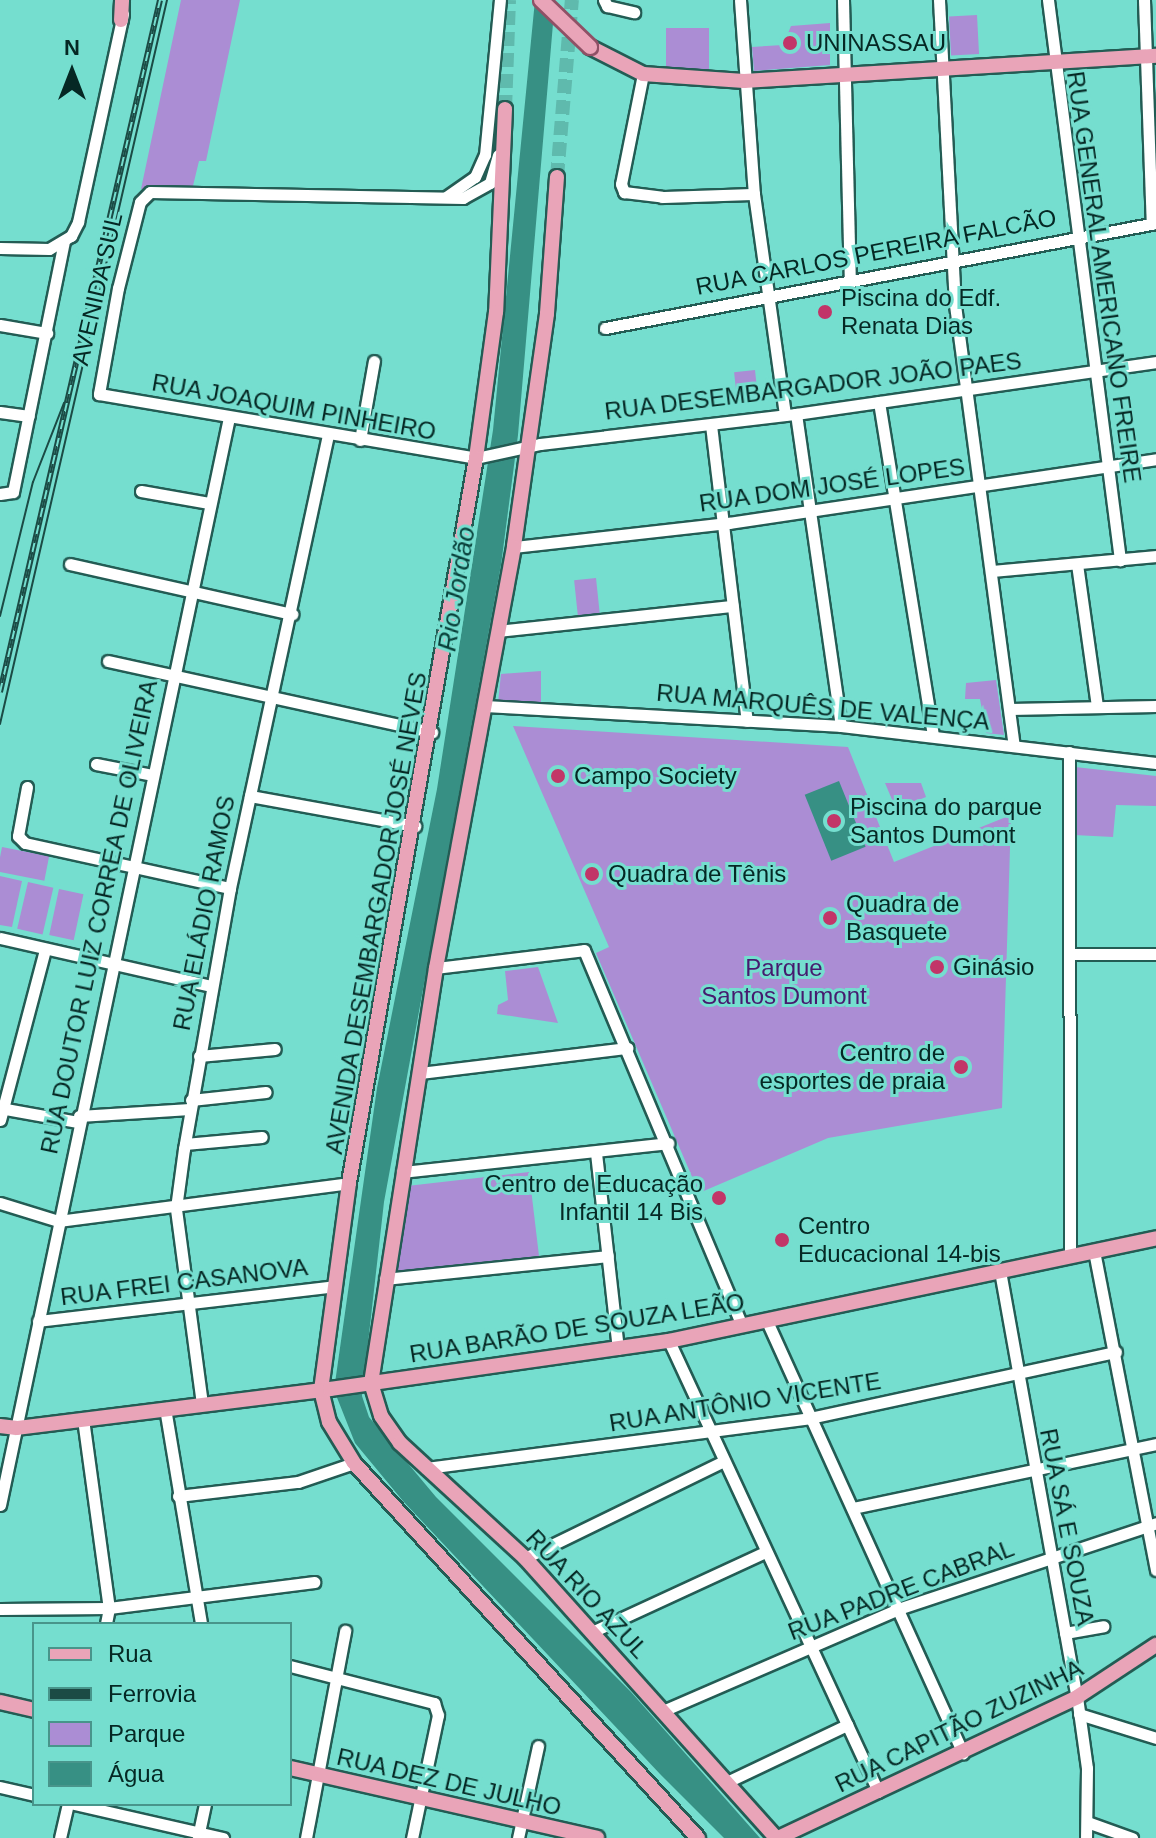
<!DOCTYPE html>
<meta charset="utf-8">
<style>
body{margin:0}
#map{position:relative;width:1156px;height:1838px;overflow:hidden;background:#75decf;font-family:Arial,sans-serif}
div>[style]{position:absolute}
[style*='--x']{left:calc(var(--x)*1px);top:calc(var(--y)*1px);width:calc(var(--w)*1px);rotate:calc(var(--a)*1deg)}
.green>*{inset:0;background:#ab8dd4;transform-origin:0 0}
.water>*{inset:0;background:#379084;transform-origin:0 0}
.major-tunnel>*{height:14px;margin-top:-7px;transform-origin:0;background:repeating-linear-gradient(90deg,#5fbaad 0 14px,transparent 0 21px)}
.roads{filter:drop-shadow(2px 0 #235c54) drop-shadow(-2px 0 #235c54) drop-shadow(0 2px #235c54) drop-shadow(0 -2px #235c54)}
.minor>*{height:11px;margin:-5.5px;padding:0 5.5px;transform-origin:5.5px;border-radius:5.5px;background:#fff}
.major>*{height:14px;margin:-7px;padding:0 7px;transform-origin:7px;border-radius:7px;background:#e9a4b8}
.tram>*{height:2px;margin:-1px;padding:0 1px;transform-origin:1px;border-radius:1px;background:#1b4b45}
.rail>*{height:6px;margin-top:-3px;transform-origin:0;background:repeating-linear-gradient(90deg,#75decf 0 9px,#1b4b45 0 18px);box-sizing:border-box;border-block:2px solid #1b4b45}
.bridges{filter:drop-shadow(2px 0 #8f5166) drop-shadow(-2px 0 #8f5166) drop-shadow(0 2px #8f5166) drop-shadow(0 -2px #8f5166)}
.major-bridge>*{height:14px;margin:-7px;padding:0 7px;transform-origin:7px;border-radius:7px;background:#e9a4b8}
.dots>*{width:22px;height:22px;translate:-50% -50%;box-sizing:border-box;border:4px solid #75decf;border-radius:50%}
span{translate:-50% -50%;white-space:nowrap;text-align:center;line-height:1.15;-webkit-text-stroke:6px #75decf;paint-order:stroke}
.poi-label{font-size:24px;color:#052824}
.left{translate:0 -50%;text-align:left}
.right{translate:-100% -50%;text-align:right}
.street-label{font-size:24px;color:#052824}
.park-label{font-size:24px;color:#461a6e}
.water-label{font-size:26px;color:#09403a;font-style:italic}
.legend{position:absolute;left:32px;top:1622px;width:260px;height:184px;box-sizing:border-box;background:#75decf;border:2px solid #48958b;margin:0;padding:10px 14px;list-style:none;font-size:24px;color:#052824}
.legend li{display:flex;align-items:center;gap:16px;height:40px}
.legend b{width:40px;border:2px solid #48958b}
.north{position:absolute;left:32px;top:32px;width:80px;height:80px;-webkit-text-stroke:6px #75decf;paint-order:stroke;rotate:0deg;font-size:22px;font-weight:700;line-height:32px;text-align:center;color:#052824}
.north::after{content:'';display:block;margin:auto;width:28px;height:36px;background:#052824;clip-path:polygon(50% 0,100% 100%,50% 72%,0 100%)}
</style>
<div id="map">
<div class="green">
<i style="clip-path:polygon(181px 0,240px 0,206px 161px,199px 161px,192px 190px,141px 189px)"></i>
<i style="left:977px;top:15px;width:39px;height:28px;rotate:87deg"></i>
<i style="clip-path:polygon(830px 23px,830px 65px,754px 71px,752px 47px,783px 45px,791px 26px)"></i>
<i style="left:666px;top:28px;width:43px;height:47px"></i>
<i style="left:755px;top:370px;width:31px;height:21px;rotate:84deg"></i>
<i style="left:596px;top:578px;width:37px;height:22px;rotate:84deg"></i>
<i style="clip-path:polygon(541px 671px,541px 704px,498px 703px,501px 674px)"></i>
<i style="clip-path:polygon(996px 680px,1004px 735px,986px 733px,980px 699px,965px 699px,966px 683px)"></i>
<i style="clip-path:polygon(513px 726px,848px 747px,894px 862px,1011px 815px,1002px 1108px,828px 1138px,699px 1193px,596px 953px,609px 947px)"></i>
<i style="clip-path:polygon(1075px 767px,1156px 776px,1156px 806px,1116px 805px,1113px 837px,1074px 835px)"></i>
<i style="clip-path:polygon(885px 783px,921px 783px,926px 797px,896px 809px)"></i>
<i style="left:2px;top:847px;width:48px;height:25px;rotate:11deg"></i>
<i style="clip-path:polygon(0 876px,22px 881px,12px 927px,0 925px)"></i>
<i style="left:28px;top:882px;width:26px;height:48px;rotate:13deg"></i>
<i style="left:59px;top:889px;width:25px;height:47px;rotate:12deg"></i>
<i style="clip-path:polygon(538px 967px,558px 1023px,497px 1014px,498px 1005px,508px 1000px,505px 971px)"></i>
<i style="clip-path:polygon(529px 1172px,539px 1256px,395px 1273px,407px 1186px)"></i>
</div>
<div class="water">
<i style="clip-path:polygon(535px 0,555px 0,518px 435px,501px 565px,384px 1202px,362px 1396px,369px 1417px,436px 1497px,631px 1692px,760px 1838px,724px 1838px,660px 1774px,403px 1501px,355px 1443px,334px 1390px,377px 1088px,437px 789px,493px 430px)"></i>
<i style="left:839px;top:781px;width:71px;height:37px;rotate:68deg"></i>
</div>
<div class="major-tunnel">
<i style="--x:505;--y:109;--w:109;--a:-87.9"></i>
<i style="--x:557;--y:177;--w:178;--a:-85.2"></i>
</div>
<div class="roads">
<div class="minor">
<i style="--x:604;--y:0;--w:7;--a:63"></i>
<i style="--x:607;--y:6;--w:28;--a:13"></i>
<i style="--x:740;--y:0;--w:195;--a:85.9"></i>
<i style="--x:754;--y:194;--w:223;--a:82"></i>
<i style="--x:843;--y:0;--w:280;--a:88.6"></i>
<i style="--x:939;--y:0;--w:305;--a:87"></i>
<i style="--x:955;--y:305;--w:444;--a:82.4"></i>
<i style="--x:1048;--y:0;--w:565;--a:82.67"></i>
<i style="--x:1144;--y:0;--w:224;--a:88"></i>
<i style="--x:643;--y:74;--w:112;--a:101.3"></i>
<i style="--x:621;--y:184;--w:9;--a:69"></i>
<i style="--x:624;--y:192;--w:38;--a:7"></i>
<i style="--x:662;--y:197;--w:92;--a:-1.9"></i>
<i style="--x:498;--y:155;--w:29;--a:106"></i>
<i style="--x:490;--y:183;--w:31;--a:151"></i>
<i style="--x:463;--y:198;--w:313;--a:-178.9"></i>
<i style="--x:150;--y:192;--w:14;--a:135"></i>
<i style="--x:140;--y:202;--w:89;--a:104.3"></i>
<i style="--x:118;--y:288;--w:108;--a:100.2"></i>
<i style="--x:99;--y:394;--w:382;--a:9.6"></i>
<i style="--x:476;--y:458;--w:66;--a:-12.3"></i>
<i style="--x:540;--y:444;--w:258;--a:-6.7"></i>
<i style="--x:796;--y:414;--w:364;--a:-8.2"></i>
<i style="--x:446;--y:197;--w:35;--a:-35"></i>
<i style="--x:475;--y:177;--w:24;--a:-66"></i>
<i style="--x:485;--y:155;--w:156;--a:-84.5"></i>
<i style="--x:0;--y:248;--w:49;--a:1.2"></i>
<i style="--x:49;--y:249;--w:26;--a:-31"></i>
<i style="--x:71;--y:236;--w:16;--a:-63"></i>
<i style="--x:78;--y:222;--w:213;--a:-77.8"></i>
<i style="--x:0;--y:325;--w:48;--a:9.7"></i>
<i style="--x:605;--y:328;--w:561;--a:-10.79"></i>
<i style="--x:879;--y:402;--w:337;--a:80.8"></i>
<i style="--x:0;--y:412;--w:29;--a:8"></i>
<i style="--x:796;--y:414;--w:315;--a:81.8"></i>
<i style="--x:711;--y:425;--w:298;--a:83.1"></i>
<i style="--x:360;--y:440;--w:80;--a:-80"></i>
<i style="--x:141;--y:491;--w:69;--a:10"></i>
<i style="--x:0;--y:494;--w:13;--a:-9"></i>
<i style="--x:13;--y:492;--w:256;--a:-78.5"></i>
<i style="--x:514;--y:547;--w:216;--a:-6.4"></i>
<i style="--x:729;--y:523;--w:432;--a:-8.5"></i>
<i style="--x:70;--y:564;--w:228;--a:12.7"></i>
<i style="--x:1077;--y:564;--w:143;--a:82"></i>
<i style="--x:992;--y:571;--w:165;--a:-5.2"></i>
<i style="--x:498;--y:631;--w:236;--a:-6.1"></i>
<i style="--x:108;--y:661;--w:332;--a:12.4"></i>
<i style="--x:486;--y:706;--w:356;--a:3.2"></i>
<i style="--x:841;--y:726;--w:317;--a:6.7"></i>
<i style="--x:1010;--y:709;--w:146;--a:-1.2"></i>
<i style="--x:1069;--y:752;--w:504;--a:89.89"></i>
<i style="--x:96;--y:764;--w:57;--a:11.1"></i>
<i style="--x:27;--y:787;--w:50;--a:100.4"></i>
<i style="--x:18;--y:836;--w:10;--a:45"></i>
<i style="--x:25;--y:843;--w:210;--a:12.4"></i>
<i style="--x:250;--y:796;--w:168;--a:10.3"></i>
<i style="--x:0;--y:938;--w:216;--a:12.8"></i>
<i style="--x:1069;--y:954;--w:87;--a:0"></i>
<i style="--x:436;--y:968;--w:149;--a:-6.9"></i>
<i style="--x:584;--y:950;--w:407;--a:67.2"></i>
<i style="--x:199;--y:1056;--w:76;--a:-5.3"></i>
<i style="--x:420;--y:1073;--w:209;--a:-6.9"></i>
<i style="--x:191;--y:1100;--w:75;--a:-6.1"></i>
<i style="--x:0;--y:1108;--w:79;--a:10.2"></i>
<i style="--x:79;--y:1116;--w:111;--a:-3.6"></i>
<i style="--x:0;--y:1120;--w:176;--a:-75.2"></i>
<i style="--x:185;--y:1144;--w:77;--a:-5.2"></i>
<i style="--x:596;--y:1153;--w:197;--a:83.6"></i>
<i style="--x:402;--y:1172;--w:268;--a:-6.2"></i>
<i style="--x:0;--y:1203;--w:61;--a:17.2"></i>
<i style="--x:58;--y:1221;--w:293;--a:-7.4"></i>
<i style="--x:1094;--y:1251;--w:325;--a:79"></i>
<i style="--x:1000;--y:1271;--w:433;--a:79.8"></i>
<i style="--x:1077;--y:1697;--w:72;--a:82"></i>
<i style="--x:1087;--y:1768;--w:70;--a:90.8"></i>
<i style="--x:385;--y:1279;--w:224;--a:-5.9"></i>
<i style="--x:766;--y:1319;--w:477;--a:65.6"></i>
<i style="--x:38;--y:1321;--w:299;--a:-6.7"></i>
<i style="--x:669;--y:1341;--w:497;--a:65.1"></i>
<i style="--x:202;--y:1404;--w:198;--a:-97.6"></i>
<i style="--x:176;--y:1208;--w:60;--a:-82.3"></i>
<i style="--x:184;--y:1149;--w:265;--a:-80"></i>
<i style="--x:230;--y:888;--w:463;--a:-77.8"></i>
<i style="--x:165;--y:1408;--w:219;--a:80.5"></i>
<i style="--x:83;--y:1419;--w:191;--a:82.2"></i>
<i style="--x:109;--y:1608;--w:16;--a:101"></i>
<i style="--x:426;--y:1468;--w:387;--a:-7.4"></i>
<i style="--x:810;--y:1418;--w:313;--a:-12.2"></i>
<i style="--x:178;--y:1496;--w:121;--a:-6.7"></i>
<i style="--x:298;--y:1482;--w:59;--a:-18.7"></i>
<i style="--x:0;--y:1505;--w:1112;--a:-78.11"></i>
<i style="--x:853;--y:1508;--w:310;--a:-11.9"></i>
<i style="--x:525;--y:1558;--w:221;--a:-26"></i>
<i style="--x:0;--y:1609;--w:109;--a:-0.5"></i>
<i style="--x:109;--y:1608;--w:207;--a:-7.2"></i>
<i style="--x:594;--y:1631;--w:188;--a:-24.8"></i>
<i style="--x:1065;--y:1633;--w:39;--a:-10"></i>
<i style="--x:290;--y:1666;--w:149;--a:14.4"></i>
<i style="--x:434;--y:1703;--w:13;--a:72"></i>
<i style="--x:438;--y:1715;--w:126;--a:101.9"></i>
<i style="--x:665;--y:1710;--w:254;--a:-23.4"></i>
<i style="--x:898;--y:1609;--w:272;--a:-18.4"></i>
<i style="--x:1079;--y:1714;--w:81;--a:17.3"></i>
<i style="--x:729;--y:1781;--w:131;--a:-25.4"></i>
<i style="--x:0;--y:1787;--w:35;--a:13"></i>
<i style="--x:74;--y:1804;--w:153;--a:12.9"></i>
<i style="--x:1087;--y:1822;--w:48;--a:19.6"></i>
<i style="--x:198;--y:1837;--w:34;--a:-78"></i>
<i style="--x:60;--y:1838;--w:35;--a:-77"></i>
<i style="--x:306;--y:1838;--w:211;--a:-79.3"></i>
<i style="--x:518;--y:1838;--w:94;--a:-77.7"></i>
</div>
<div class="major">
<i style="--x:121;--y:20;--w:20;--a:-87"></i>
<i style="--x:590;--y:47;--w:59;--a:27"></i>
<i style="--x:643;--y:74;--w:101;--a:4"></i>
<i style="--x:744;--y:81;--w:413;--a:-3.5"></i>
<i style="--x:505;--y:109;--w:203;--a:92.5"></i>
<i style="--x:496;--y:312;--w:147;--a:97.8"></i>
<i style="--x:476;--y:458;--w:736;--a:99.94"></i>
<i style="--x:349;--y:1183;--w:209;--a:97.7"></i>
<i style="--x:321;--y:1390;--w:33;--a:76"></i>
<i style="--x:329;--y:1422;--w:48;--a:58.6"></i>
<i style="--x:354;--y:1463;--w:509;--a:47.47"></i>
<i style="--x:557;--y:177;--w:137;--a:94.2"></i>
<i style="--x:547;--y:314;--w:235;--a:98.1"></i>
<i style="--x:514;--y:547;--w:428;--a:100.5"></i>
<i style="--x:436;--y:968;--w:420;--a:98.9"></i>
<i style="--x:371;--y:1383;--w:34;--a:73"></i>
<i style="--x:381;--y:1416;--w:33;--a:55"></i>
<i style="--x:400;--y:1443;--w:170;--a:42.6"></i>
<i style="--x:525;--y:1558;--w:376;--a:48.1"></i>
<i style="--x:0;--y:1426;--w:17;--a:7"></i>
<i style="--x:17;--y:1428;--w:315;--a:-7.1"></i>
<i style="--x:330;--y:1389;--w:342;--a:-8.1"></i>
<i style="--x:669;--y:1341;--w:498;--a:-11.9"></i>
<i style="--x:0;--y:1702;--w:35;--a:13"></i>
<i style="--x:290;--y:1768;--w:315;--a:12.8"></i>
<i style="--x:778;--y:1838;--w:331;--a:-25.2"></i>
<i style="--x:1077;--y:1697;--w:95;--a:-33.4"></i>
</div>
</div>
<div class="tram">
<i style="--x:0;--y:616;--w:138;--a:-76.2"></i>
<i style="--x:33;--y:482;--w:85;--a:-68.6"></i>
<i style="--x:0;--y:724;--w:743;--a:-77.01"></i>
</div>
<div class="rail">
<i style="--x:0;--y:692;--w:710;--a:-76.98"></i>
</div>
<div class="bridges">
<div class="major-bridge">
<i style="--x:541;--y:0;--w:68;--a:43.8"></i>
</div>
</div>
<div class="dots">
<i style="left:790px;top:43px;background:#c23568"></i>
<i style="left:825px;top:312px;background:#c23568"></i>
<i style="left:558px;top:776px;background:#c23568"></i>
<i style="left:834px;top:821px;background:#c23568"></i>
<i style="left:592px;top:874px;background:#c23568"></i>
<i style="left:830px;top:918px;background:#c23568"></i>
<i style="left:937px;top:967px;background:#c23568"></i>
<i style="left:961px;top:1067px;background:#c23568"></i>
<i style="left:719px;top:1198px;background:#c23568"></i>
<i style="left:782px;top:1240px;background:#c23568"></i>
</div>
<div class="poi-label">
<span class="left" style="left:806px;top:43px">UNINASSAU</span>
<span class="left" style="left:841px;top:312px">Piscina do Edf.<br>Renata Dias</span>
<span class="left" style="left:574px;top:776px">Campo Society</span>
<span class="left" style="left:850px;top:821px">Piscina do parque<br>Santos Dumont</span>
<span class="left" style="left:608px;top:874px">Quadra de Tênis</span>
<span class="left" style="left:846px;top:918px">Quadra de<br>Basquete</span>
<span class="left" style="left:953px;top:967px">Ginásio</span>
<span class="right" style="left:945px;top:1067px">Centro de<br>esportes de praia</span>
<span class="right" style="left:703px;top:1198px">Centro de Educação<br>Infantil 14 Bis</span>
<span class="left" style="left:798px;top:1240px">Centro<br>Educacional 14-bis</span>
</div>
<div class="street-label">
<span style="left:876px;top:252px;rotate:-11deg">RUA CARLOS PEREIRA FALCÃO</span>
<span style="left:1104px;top:277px;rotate:82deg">RUA GENERAL AMERICANO FREIRE</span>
<span style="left:97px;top:289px;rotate:-77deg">AVENIDA SUL</span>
<span style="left:813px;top:386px;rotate:-7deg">RUA DESEMBARGADOR JOÃO PAES</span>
<span style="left:294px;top:407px;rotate:10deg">RUA JOAQUIM PINHEIRO</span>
<span style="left:832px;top:485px;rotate:-8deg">RUA DOM JOSÉ LOPES</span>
<span style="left:823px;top:707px;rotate:5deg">RUA MARQUÊS DE VALENÇA</span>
<span style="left:204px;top:913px;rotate:-79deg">RUA ELÁDIO RAMOS</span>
<span style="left:376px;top:913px;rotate:-80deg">AVENIDA DESEMBARGADOR JOSÉ NEVES</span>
<span style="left:99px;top:917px;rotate:-78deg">RUA DOUTOR LUIZ CORREA DE OLIVEIRA</span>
<span style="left:184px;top:1282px;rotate:-7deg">RUA FREI CASANOVA</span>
<span style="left:577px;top:1328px;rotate:-9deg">RUA BARÃO DE SOUZA LEÃO</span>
<span style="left:745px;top:1402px;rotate:-9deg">RUA ANTÔNIO VICENTE</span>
<span style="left:1067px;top:1527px;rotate:79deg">RUA SÁ E SOUZA</span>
<span style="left:901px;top:1590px;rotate:-21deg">RUA PADRE CABRAL</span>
<span style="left:587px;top:1594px;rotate:47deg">RUA RIO AZUL</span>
<span style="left:959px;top:1726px;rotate:-26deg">RUA CAPITÃO ZUZINHA</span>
<span style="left:449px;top:1782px;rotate:13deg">RUA DEZ DE JULHO</span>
</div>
<div class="park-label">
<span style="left:784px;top:982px">Parque<br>Santos Dumont</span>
</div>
<div class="water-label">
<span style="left:457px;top:589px;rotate:-81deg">Rio Jordão</span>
</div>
<ul class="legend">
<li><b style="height:10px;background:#e9a4b8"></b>Rua</li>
<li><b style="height:10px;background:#1b4b45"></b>Ferrovia</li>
<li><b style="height:22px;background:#ab8dd4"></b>Parque</li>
<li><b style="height:22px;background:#379084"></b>Água</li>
</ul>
<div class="north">N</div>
</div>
